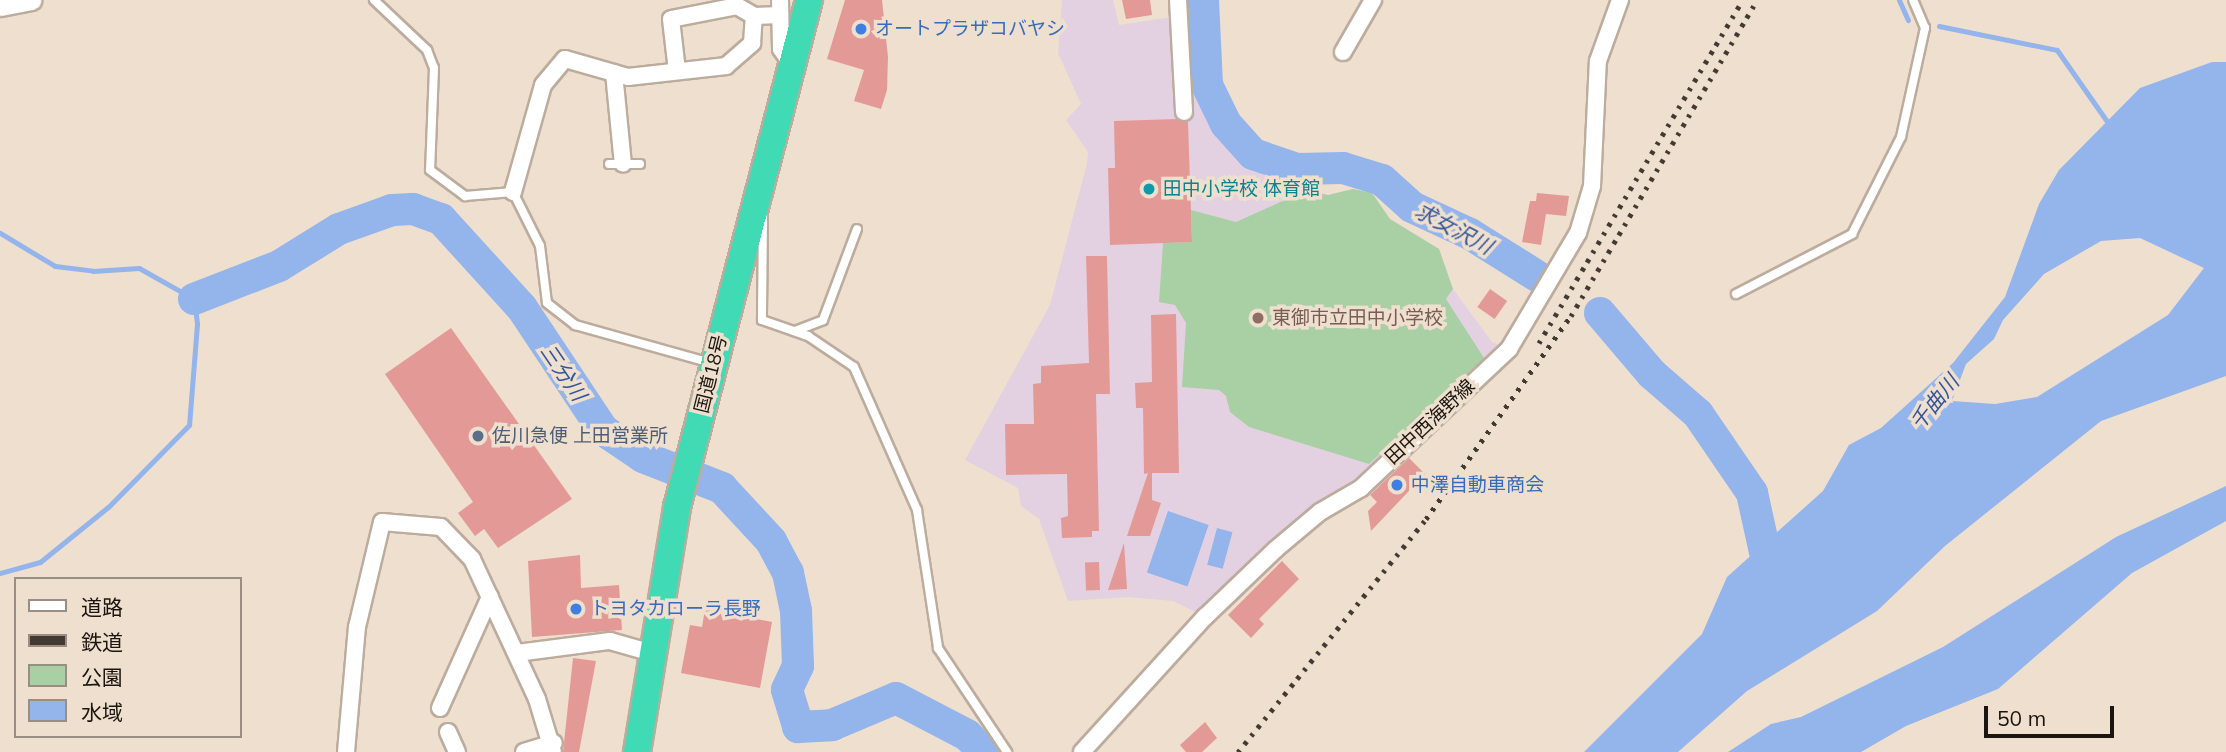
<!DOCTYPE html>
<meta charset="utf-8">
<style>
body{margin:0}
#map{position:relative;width:2226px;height:752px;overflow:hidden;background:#efdfce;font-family:Mulish,"Noto Sans JP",sans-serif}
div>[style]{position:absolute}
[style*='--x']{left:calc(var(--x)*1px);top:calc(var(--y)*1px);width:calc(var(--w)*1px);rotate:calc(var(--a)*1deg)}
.education>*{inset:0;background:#e3d1e2}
.green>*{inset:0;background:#a9d0a5}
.water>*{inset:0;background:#94b4ec;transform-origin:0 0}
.stream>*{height:5px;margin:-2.5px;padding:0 2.5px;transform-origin:2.5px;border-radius:2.5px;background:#94b4ec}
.river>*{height:32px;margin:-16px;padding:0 16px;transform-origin:16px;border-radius:16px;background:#94b4ec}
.building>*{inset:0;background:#e39a97;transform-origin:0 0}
.roads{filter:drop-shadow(2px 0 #bcac9d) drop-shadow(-2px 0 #bcac9d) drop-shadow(0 2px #bcac9d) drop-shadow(0 -2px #bcac9d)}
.service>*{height:8px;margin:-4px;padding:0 4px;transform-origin:4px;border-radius:4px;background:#fff}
.minor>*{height:16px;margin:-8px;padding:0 8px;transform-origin:8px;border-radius:8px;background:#fff}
.tertiary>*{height:19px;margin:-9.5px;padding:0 9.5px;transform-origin:9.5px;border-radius:9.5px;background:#fff}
.trunk>*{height:26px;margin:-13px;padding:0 13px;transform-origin:13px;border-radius:13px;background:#40dbb4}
.rail>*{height:5px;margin-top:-2.5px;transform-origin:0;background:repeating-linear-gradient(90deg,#413932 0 3.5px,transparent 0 10.5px)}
.dots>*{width:19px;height:19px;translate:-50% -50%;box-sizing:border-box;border:4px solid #efdfce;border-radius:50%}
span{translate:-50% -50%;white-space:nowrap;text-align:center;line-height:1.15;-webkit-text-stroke:7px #efdfce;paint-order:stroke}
.shop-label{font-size:19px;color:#366cbe}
.left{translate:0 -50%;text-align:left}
.culture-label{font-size:19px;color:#0d838f}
.education-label{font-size:19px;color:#785e54}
.street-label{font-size:19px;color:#1b1510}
.service-label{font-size:19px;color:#4e5e75}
.water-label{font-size:21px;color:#315599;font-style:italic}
.legend{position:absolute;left:14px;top:577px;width:228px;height:161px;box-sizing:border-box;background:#efdfce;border:2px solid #9a8e82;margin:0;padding:9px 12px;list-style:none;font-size:21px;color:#1b1510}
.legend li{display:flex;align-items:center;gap:14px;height:35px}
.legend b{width:35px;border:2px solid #9a8e82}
.scale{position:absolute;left:1984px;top:706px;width:130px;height:32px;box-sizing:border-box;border:4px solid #1b1510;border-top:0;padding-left:9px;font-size:21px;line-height:24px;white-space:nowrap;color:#1b1510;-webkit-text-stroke:5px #efdfce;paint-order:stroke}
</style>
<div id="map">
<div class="education">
<i style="clip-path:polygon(1062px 0,1113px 0,1119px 25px,1191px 14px,1195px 85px,1212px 124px,1239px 154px,1293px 176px,1307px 190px,1328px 195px,1353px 189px,1372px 193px,1390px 219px,1439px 249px,1453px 289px,1492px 342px,1509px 349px,1205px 617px,1173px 601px,1128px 597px,1068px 601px,1039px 519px,1021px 506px,1018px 488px,965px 460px,1050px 305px,1087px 163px,1088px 152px,1066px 120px,1081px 104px,1058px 53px)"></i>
</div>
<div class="green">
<i style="clip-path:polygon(1353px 189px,1372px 193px,1390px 219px,1439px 249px,1453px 289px,1446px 299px,1484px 358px,1369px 464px,1249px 427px,1230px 412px,1226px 396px,1219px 390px,1182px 387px,1186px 323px,1175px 305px,1159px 302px,1163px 243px,1192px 242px,1191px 210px,1236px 222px,1307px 190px,1328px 195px)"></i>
</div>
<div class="water">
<i style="clip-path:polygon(evenodd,2212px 62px,2226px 62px,2226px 376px,2101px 421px,1945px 546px,1877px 611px,1747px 691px,1678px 752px,1584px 752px,1702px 634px,1727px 577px,1823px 491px,1849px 445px,1881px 428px,1953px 363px,2005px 297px,2039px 204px,2059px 170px,2140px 88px,2212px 62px,2140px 238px,2204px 268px,2168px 315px,2037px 397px,1995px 404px,1952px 401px,1966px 364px,1994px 339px,2003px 320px,2044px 274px,2101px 241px,2140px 238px)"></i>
<i style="clip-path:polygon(2226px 486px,2226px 521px,2132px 573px,1998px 689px,1906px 726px,1861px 752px,1728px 752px,1771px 724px,1801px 717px,1943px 647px,2116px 537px)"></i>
<i style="left:1168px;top:511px;width:43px;height:65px;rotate:19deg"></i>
<i style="left:1217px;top:528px;width:16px;height:38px;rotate:15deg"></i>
</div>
<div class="stream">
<i style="--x:1899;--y:0;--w:22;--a:66"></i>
<i style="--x:1939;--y:26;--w:120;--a:11.5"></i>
<i style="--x:2057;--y:50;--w:94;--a:55"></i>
<i style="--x:0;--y:233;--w:64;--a:31"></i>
<i style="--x:55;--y:266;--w:38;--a:7"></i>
<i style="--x:93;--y:271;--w:46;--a:-3.7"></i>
<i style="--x:139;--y:268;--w:63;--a:29.4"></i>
<i style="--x:194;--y:299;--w:25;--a:83"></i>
<i style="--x:197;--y:324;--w:101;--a:94.5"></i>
<i style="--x:189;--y:425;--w:115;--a:134.6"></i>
<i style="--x:108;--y:507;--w:87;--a:141"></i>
<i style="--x:40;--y:562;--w:41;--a:164.6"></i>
</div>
<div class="river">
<i style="--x:1203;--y:0;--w:85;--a:87.3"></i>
<i style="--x:1207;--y:85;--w:43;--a:64"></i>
<i style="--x:1226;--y:124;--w:40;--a:48"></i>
<i style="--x:1253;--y:154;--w:46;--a:18.8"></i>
<i style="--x:1297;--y:169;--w:46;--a:-1.2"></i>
<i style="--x:1343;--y:168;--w:41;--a:17.1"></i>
<i style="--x:1382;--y:180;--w:40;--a:42"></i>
<i style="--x:1412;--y:207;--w:64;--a:25"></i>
<i style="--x:1470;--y:234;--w:79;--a:32.1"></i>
<i style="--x:194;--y:299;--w:91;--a:-21.2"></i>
<i style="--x:279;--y:266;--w:70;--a:-31.7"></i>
<i style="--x:339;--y:229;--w:56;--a:-19.7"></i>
<i style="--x:392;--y:210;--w:21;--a:-3"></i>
<i style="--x:413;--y:209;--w:30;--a:20"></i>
<i style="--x:441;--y:219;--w:120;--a:47.7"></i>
<i style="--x:522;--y:308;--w:146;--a:56.4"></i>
<i style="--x:603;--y:430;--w:48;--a:34"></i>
<i style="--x:643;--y:457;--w:85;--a:21.4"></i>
<i style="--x:722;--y:488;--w:72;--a:47.2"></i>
<i style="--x:771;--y:541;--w:36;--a:62"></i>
<i style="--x:788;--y:573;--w:39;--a:78"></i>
<i style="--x:796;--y:611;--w:55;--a:87.9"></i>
<i style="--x:798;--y:666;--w:26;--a:115"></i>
<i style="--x:787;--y:690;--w:39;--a:73"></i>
<i style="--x:798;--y:727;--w:34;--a:-3"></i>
<i style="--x:832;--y:725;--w:69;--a:-22.9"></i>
<i style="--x:896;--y:698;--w:80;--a:27.5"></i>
<i style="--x:967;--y:735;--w:24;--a:45"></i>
<i style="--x:1600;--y:313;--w:80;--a:49.6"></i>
<i style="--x:1652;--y:374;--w:61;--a:41"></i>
<i style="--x:1698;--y:414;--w:96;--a:55.6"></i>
<i style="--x:1752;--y:493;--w:93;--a:77.6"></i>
</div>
<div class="building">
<i style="clip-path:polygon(845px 0,882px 0,888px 57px,887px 90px,881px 109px,854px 101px,864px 70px,827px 59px)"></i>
<i style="clip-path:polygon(1122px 0,1150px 0,1152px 15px,1126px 19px)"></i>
<i style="clip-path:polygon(1177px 119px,1188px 122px,1192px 242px,1110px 245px,1108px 168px,1115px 168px,1114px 121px)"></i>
<i style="clip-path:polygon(1537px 193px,1569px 196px,1566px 216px,1546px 214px,1541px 245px,1522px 242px,1530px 201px,1536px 201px)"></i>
<i style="clip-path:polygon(1086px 256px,1107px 256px,1110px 394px,1096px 394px,1099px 531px,1092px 531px,1092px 537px,1062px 538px,1061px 518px,1068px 516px,1067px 474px,1006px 475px,1005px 424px,1034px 424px,1033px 384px,1041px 383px,1041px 366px,1089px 363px)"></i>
<i style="left:1490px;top:289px;width:21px;height:22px;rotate:35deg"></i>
<i style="clip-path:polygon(1176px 314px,1179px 473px,1152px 473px,1152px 500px,1161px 503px,1150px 536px,1127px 536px,1148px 473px,1144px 474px,1143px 408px,1136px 408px,1135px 383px,1152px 382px,1151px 315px)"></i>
<i style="clip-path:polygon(451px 328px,572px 499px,498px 548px,484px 529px,475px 536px,458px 513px,473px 502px,385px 374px)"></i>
<i style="clip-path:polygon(1409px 458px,1425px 474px,1371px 531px,1368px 511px,1377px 502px,1370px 495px)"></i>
<i style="clip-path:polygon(1124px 543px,1127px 589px,1108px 590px)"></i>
<i style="clip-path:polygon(580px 555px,581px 588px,619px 585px,622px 630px,532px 637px,528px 561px)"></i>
<i style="clip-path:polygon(1282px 561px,1299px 579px,1259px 619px,1264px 624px,1251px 638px,1228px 615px)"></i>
<i style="left:1099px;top:562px;width:28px;height:14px;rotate:88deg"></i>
<i style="clip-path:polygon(705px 609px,772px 622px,760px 688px,681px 673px,690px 625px,702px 627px)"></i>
<i style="clip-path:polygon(573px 658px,596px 661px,579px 752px,563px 752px)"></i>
<i style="clip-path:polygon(1205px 722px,1217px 738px,1202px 752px,1186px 752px,1180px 745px)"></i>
</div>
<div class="roads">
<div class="service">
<i style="--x:374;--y:0;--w:73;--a:43.3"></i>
<i style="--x:427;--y:50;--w:19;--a:69"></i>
<i style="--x:434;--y:68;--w:102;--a:92.2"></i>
<i style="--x:430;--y:170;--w:44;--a:36.6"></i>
<i style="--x:465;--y:196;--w:48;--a:-4.8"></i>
<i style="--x:513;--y:192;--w:60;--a:63.4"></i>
<i style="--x:540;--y:246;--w:57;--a:83"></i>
<i style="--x:547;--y:303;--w:36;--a:38"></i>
<i style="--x:575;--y:325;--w:141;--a:15.6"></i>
<i style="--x:609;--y:164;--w:31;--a:0"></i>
<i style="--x:763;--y:218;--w:102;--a:90.6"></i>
<i style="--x:762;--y:320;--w:49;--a:19.2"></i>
<i style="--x:808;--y:336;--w:55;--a:34"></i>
<i style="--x:854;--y:367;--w:156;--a:66.2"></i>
<i style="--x:917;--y:510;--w:140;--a:81.3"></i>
<i style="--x:938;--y:648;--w:125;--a:56.4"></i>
<i style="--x:1736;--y:294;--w:131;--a:-27.3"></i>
<i style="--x:1852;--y:234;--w:109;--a:-63.2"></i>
<i style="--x:1901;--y:137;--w:112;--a:-77.6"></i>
<i style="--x:1925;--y:28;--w:30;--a:-113"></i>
<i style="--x:795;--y:331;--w:30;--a:-21"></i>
<i style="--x:823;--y:320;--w:97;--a:-69.5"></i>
</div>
<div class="minor">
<i style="--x:780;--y:0;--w:49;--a:88.8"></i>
<i style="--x:781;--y:49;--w:17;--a:54"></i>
<i style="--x:1178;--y:0;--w:112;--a:86.9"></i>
<i style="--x:1343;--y:52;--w:60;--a:-60"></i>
<i style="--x:677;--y:71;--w:52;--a:-96.6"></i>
<i style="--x:671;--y:19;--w:67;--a:-11.1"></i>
<i style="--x:737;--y:6;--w:20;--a:30"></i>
<i style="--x:614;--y:73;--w:91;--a:84.4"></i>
<i style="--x:513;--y:192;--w:111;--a:-74.3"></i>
<i style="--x:543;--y:85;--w:34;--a:-50"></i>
<i style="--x:565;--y:59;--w:66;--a:15.9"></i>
<i style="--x:628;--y:77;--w:99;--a:-6.4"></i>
<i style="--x:726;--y:66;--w:35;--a:-41"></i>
<i style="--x:752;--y:43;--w:27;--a:-86"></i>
<i style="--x:754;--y:16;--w:26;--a:-2"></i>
<i style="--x:517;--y:653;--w:94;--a:-7.4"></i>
<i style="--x:610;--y:641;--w:44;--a:15.9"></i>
<i style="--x:440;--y:708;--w:122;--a:-65.8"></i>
<i style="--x:448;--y:732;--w:22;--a:66"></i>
<i style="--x:346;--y:752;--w:125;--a:-85"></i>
<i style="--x:357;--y:627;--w:108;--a:-76.6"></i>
<i style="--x:382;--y:522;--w:59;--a:4.8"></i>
<i style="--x:441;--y:527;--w:45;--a:45.9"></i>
<i style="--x:472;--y:559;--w:154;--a:65.1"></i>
<i style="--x:537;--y:699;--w:55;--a:73.2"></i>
<i style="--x:524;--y:752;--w:31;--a:-17"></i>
<i style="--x:1082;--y:752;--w:183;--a:-47.7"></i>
<i style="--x:1205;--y:617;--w:98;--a:-43.8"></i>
<i style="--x:1276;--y:549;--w:57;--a:-40.1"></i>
<i style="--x:1320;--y:512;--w:48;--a:-30.3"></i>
<i style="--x:1361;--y:488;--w:203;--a:-43.2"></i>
<i style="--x:1509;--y:349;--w:135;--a:-59.3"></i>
<i style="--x:1578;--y:233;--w:49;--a:-73.4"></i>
<i style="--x:1592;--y:186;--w:125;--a:-87.3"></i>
<i style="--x:1598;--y:61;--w:65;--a:-70.2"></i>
</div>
<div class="tertiary">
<i style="--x:0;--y:6;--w:32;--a:-11"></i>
</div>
<div class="trunk">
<i style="--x:637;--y:752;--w:248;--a:-80.7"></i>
<i style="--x:677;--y:507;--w:524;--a:-75.41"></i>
</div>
</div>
<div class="rail">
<i style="--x:1539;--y:343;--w:399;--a:-59.3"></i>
<i style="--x:1238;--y:752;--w:299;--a:-51.1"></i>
<i style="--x:1426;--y:519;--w:249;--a:-54.5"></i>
<i style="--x:1571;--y:316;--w:367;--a:-59.5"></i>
</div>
<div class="dots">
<i style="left:861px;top:29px;background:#3f7fe0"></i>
<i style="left:1149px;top:189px;background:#0f9aa8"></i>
<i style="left:1258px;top:318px;background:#8d6e63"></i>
<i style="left:478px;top:436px;background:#5c6f8a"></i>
<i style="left:1397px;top:485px;background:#3f7fe0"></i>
<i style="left:576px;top:609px;background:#3f7fe0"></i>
</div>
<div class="shop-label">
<span class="left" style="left:875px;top:29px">オートプラザコバヤシ</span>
<span class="left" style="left:1411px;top:485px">中澤自動車商会</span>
<span class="left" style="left:590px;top:609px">トヨタカローラ長野</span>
</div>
<div class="culture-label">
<span class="left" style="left:1163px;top:189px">田中小学校 体育館</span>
</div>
<div class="education-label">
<span class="left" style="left:1272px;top:318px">東御市立田中小学校</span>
</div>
<div class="street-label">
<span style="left:711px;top:374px;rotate:-76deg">国道18号</span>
<span style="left:1430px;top:422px;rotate:-43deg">田中西海野線</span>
</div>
<div class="service-label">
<span class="left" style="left:492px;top:436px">佐川急便 上田営業所</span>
</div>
<div class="water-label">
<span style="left:1454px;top:228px;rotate:28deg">求女沢川</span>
<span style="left:564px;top:372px;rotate:56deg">三分川</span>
<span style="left:1934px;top:402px;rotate:-51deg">千曲川</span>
</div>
<ul class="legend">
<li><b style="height:9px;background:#fff"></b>道路</li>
<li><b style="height:9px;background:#413932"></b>鉄道</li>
<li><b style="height:19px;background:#a9d0a5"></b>公園</li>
<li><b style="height:19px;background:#94b4ec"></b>水域</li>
</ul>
<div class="scale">50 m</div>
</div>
